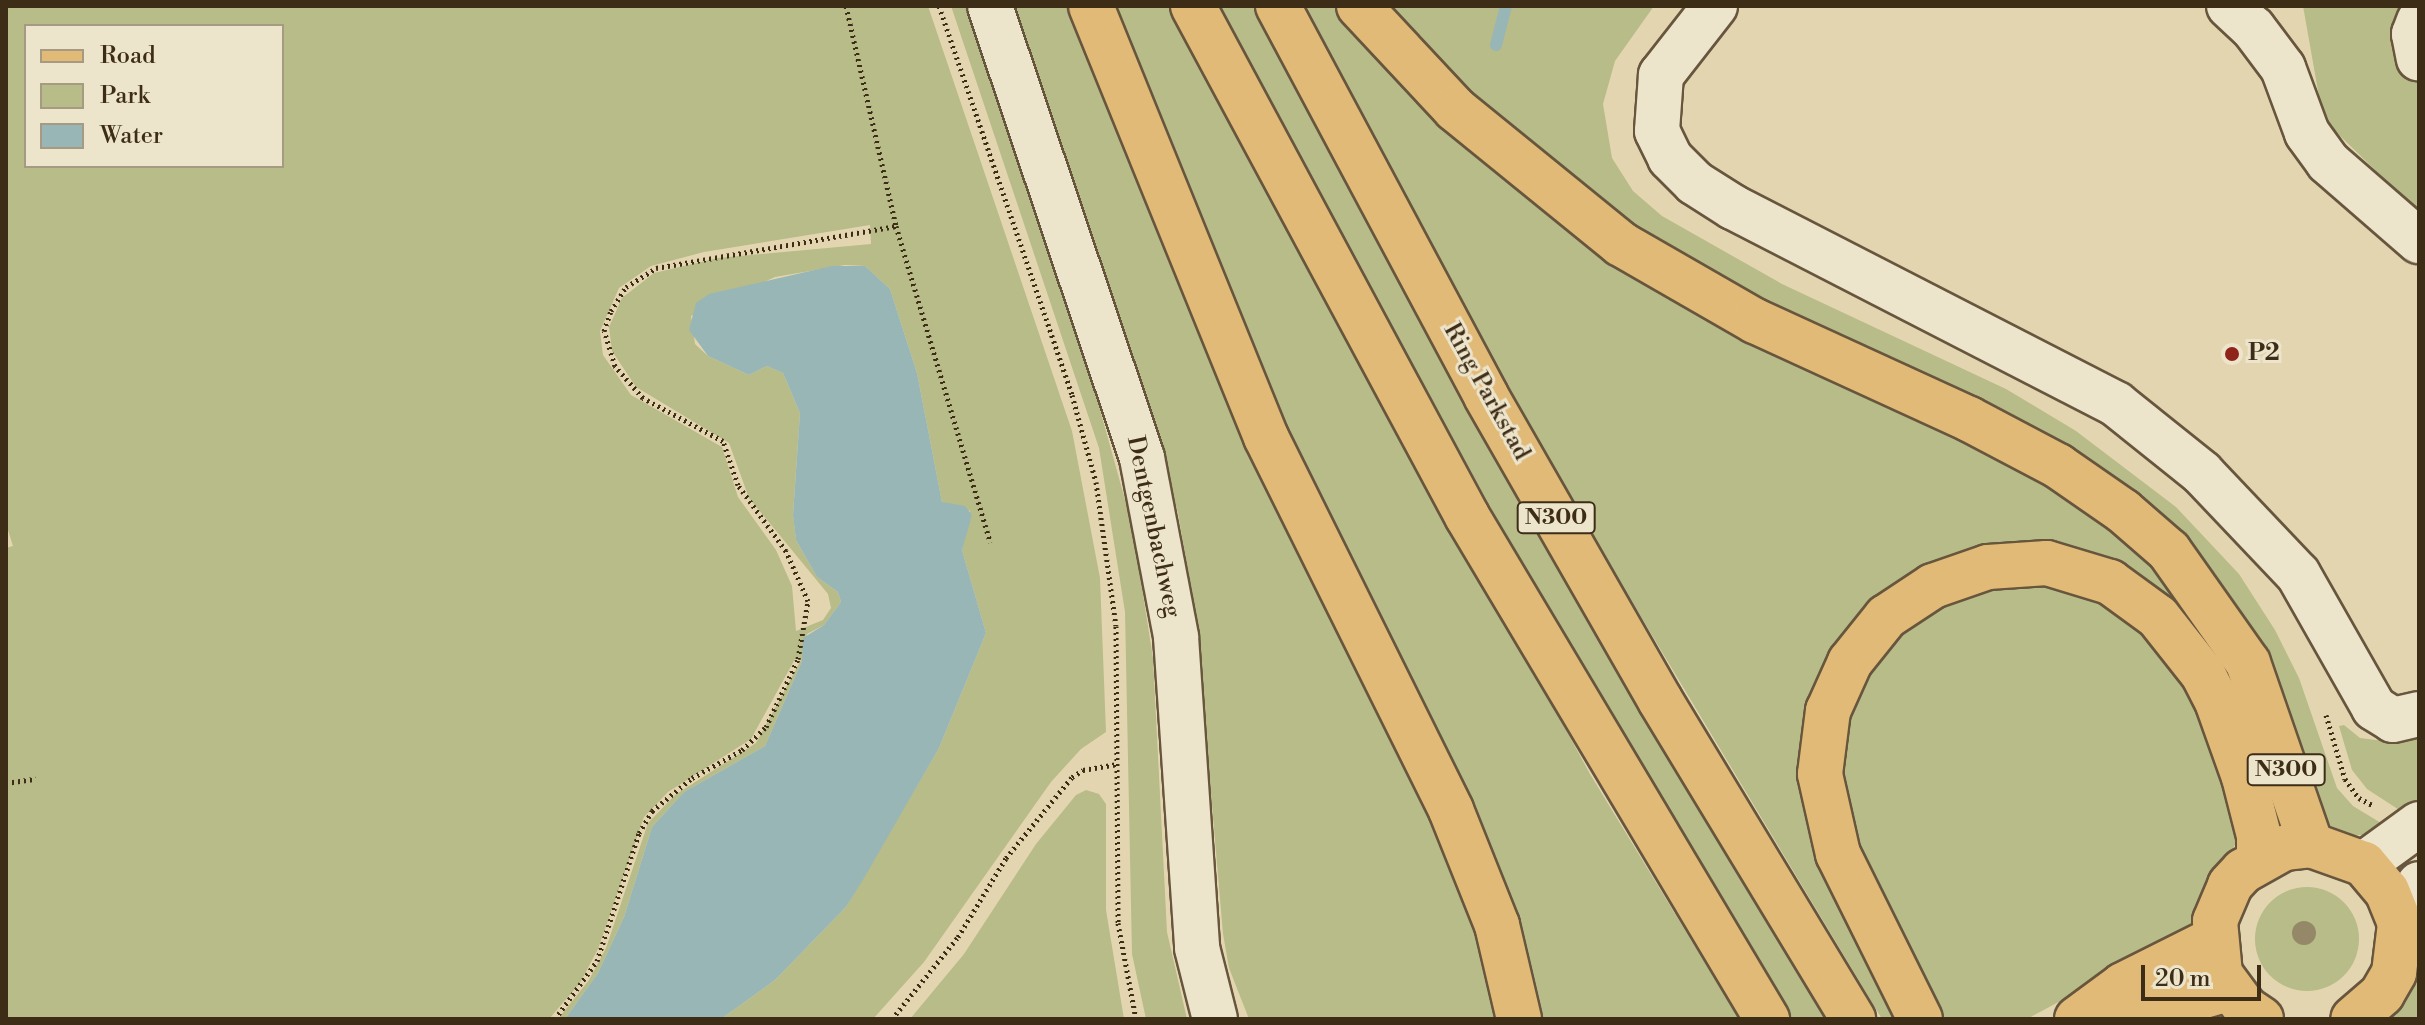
<!DOCTYPE html>
<style>
body{margin:0}
#map{position:relative;width:2425px;height:1025px;overflow:hidden;background:#e4d5b1;font-family:"Libre Bodoni",serif}
div>[style]{position:absolute}
[style*='--x']{left:calc(var(--x)*1px);top:calc(var(--y)*1px);width:calc(var(--w)*1px);rotate:calc(var(--a)*1deg)}
.green>*{inset:0;background:#b7bc89}
.round{border-radius:50%}
.water>*{inset:0;background:#98b6b5}
.stream>*{height:12px;margin:-6px;padding:0 6px;transform-origin:6px;border-radius:6px;background:#98b6b5}
.path>*{height:5px;margin-top:-2.5px;transform-origin:0;background:repeating-linear-gradient(90deg,#3d2c16 0 2px,transparent 0 6px)}
.roads{filter:drop-shadow(2px 0 #67563d) drop-shadow(-2px 0 #67563d) drop-shadow(0 2px #67563d) drop-shadow(0 -2px #67563d)}
.minor>*{height:44px;margin:-22px;padding:0 22px;transform-origin:22px;border-radius:22px;background:#ede4cc}
.major>*{height:44px;margin:-22px;padding:0 22px;transform-origin:22px;border-radius:22px;background:#e2ba78}
.highway>*{height:44px;margin:-22px;padding:0 22px;transform-origin:22px;border-radius:22px;background:#e2ba78}
.trees>*{width:24px;height:24px;margin:-12px;border-radius:50%;background:#958868}
.dots>*{width:22px;height:22px;translate:-50% -50%;box-sizing:border-box;border:4px solid #ede4cc;border-radius:50%}
span{translate:-50% -50%;white-space:nowrap;text-align:center;line-height:1.15;-webkit-text-stroke:6px #ede4cc;paint-order:stroke}
.shield-label span{padding:2px 6px;background:#ede4cc;border:2px solid;border-radius:6px;-webkit-text-stroke-width:0}
.shield-label{font-size:22px;color:#3d2c16;font-weight:700}
.poi-label{font-size:24px;color:#3d2c16;font-weight:700}
.left{translate:0 -50%;text-align:left}
.street-label{font-size:24px;color:#3d2c16}
.frame{position:absolute;inset:0;border:8px solid #3d2c16;pointer-events:none}
.legend{position:absolute;left:24px;top:24px;width:260px;height:144px;box-sizing:border-box;background:#ede4cc;border:2px solid #a79a83;margin:0;padding:10px 14px;list-style:none;font-size:24px;color:#3d2c16}
.legend li{display:flex;align-items:center;gap:16px;height:40px}
.legend b{width:40px;border:2px solid #a79a83}
.scale{position:absolute;left:2141px;top:965px;width:120px;height:36px;box-sizing:border-box;border:4px solid #3d2c16;border-top:0;padding-left:10px;font-size:24px;line-height:28px;white-space:nowrap;color:#3d2c16;-webkit-text-stroke:6px #ede4cc;paint-order:stroke}
</style>
<div id="map">
<div class="green">
<i style="clip-path:polygon(evenodd,6px 6px,928px 6px,1072px 431px,1100px 578px,1106px 732px,1081px 749px,1051px 782px,924px 962px,873px 1019px,721px 1019px,775px 980px,846px 907px,939px 748px,986px 633px,962px 550px,970px 511px,942px 502px,917px 373px,890px 289px,865px 266px,845px 265px,775px 277px,691px 316px,695px 344px,708px 356px,749px 375px,767px 366px,783px 373px,800px 413px,793px 514px,796px 540px,817px 577px,838px 592px,841px 602px,824px 625px,807px 634px,802px 661px,765px 746px,684px 792px,652px 827px,624px 917px,598px 973px,565px 1019px,558px 1019px,589px 980px,606px 948px,648px 823px,675px 795px,756px 743px,801px 660px,795px 659px,751px 739px,668px 792px,644px 817px,598px 949px,580px 983px,549px 1019px,6px 1019px,6px 548px,13px 546px,6px 524px,6px 6px,26px 26px,282px 26px,282px 166px,26px 166px,26px 26px,6px 6px,870px 225px,871px 244px,718px 258px,654px 273px,622px 298px,609px 327px,612px 351px,636px 387px,729px 443px,749px 498px,828px 594px,831px 608px,823px 620px,796px 631px,792px 586px,776px 550px,738px 497px,722px 447px,631px 395px,603px 355px,600px 331px,619px 288px,651px 266px,704px 252px,870px 225px)"></i>
<i style="clip-path:polygon(951px 6px,966px 6px,1086px 359px,1132px 525px,1153px 658px,1167px 932px,1187px 1019px,1146px 1019px,1132px 954px,1125px 612px,1099px 448px)"></i>
<i style="clip-path:polygon(1015px 6px,1079px 6px,1447px 833px,1506px 1019px,1249px 1019px,1229px 968px,1223px 934px,1196px 617px,1178px 513px,1143px 385px)"></i>
<i style="clip-path:polygon(1113px 6px,1172px 6px,1590px 774px,1739px 1019px,1530px 1019px,1277px 431px)"></i>
<i style="clip-path:polygon(1218px 6px,1257px 6px,1830px 1019px,1790px 1019px,1573px 659px)"></i>
<i style="clip-path:polygon(1305px 6px,1342px 6px,1445px 119px,2040px 478px,2132px 542px,2211px 633px,2252px 721px,2196px 640px,1994px 551px,1814px 707px,1907px 1019px,1882px 1019px,1541px 450px)"></i>
<i style="clip-path:polygon(1383px 6px,1654px 6px,1615px 61px,1603px 104px,1612px 158px,1633px 191px,1662px 216px,1782px 284px,2006px 389px,2076px 431px,2176px 507px,2239px 574px,2275px 630px,2299px 678px,2337px 788px,2353px 806px,2386px 826px,2371px 835px,2355px 835px,2331px 826px,2316px 810px,2202px 564px,1671px 261px,1482px 109px)"></i>
<i style="clip-path:polygon(2303px 6px,2419px 6px,2419px 213px,2332px 128px,2320px 102px)"></i>
<i style="clip-path:polygon(1997px 582px,2069px 587px,2134px 618px,2185px 675px,2239px 819px,2237px 841px,2194px 922px,2178px 938px,2027px 1019px,1934px 1019px,1903px 961px,1839px 798px,1843px 720px,1873px 655px,1927px 607px)"></i>
<i style="clip-path:polygon(2344px 725px,2360px 738px,2376px 740px,2419px 734px,2419px 804px,2407px 815px,2367px 789px,2352px 770px,2339px 726px)"></i>
<i style="clip-path:polygon(1086px 790px,1099px 794px,1106px 804px,1106px 910px,1124px 1019px,910px 1019px,964px 954px,1036px 844px,1076px 795px)"></i>
<i class="round" style="left:2255px;top:887px;width:104px;height:104px"></i>
<i style="clip-path:polygon(2419px 921px,2419px 1019px,2382px 1019px)"></i>
</div>
<div class="water">
<i style="clip-path:polygon(832px 266px,865px 266px,890px 289px,917px 373px,942px 502px,965px 506px,972px 515px,962px 550px,986px 633px,939px 748px,864px 878px,846px 907px,775px 980px,721px 1019px,565px 1019px,598px 973px,624px 917px,652px 827px,684px 792px,765px 746px,802px 661px,803px 638px,824px 625px,841px 602px,838px 592px,817px 577px,796px 540px,793px 515px,800px 413px,783px 373px,767px 366px,749px 375px,708px 356px,689px 330px,696px 303px,709px 294px)"></i>
</div>
<div class="stream">
<i style="--x:1496;--y:45;--w:40;--a:-75.6"></i>
</div>
<div class="path">
<i style="--x:846;--y:6;--w:226;--a:77.2"></i>
<i style="--x:896;--y:226;--w:330;--a:73.4"></i>
<i style="--x:939;--y:6;--w:411;--a:71.1"></i>
<i style="--x:1072;--y:395;--w:90;--a:74.6"></i>
<i style="--x:1096;--y:482;--w:145;--a:82.1"></i>
<i style="--x:1116;--y:626;--w:297;--a:89.6"></i>
<i style="--x:1118;--y:923;--w:98;--a:79.4"></i>
<i style="--x:2326;--y:715;--w:67;--a:73.5"></i>
<i style="--x:2345;--y:779;--w:24;--a:54"></i>
<i style="--x:2359;--y:798;--w:15;--a:28"></i>
<i style="--x:6;--y:783;--w:30;--a:-8"></i>
<i style="--x:555;--y:1019;--w:72;--a:-54.1"></i>
<i style="--x:597;--y:961;--w:135;--a:-71.8"></i>
<i style="--x:639;--y:833;--w:26;--a:-59"></i>
<i style="--x:652;--y:811;--w:52;--a:-39.5"></i>
<i style="--x:692;--y:778;--w:57;--a:-29.2"></i>
<i style="--x:742;--y:750;--w:33;--a:-44"></i>
<i style="--x:766;--y:727;--w:75;--a:-64.8"></i>
<i style="--x:798;--y:659;--w:59;--a:-80.2"></i>
<i style="--x:808;--y:601;--w:55;--a:-113.7"></i>
<i style="--x:786;--y:551;--w:82;--a:-126"></i>
<i style="--x:738;--y:485;--w:46;--a:-108.8"></i>
<i style="--x:723;--y:441;--w:91;--a:-151.7"></i>
<i style="--x:643;--y:398;--w:43;--a:-131.2"></i>
<i style="--x:615;--y:366;--w:37;--a:-107"></i>
<i style="--x:604;--y:331;--w:21;--a:-71"></i>
<i style="--x:611;--y:311;--w:28;--a:-58"></i>
<i style="--x:626;--y:287;--w:36;--a:-32"></i>
<i style="--x:656;--y:268;--w:244;--a:-9.9"></i>
<i style="--x:892;--y:1019;--w:105;--a:-51.2"></i>
<i style="--x:958;--y:937;--w:92;--a:-58.7"></i>
<i style="--x:1006;--y:858;--w:104;--a:-50.8"></i>
<i style="--x:1072;--y:777;--w:13;--a:-32"></i>
<i style="--x:1083;--y:770;--w:35;--a:-10"></i>
</div>
<div class="roads">
<div class="minor">
<i style="--x:990;--y:6;--w:477;--a:71.4"></i>
<i style="--x:1142;--y:458;--w:182;--a:79.2"></i>
<i style="--x:1176;--y:637;--w:312;--a:86.1"></i>
<i style="--x:1197;--y:948;--w:73;--a:75.8"></i>
<i style="--x:1715;--y:6;--w:88;--a:128"></i>
<i style="--x:1661;--y:75;--w:56;--a:94.1"></i>
<i style="--x:1657;--y:131;--w:30;--a:64"></i>
<i style="--x:1670;--y:158;--w:35;--a:45"></i>
<i style="--x:1695;--y:183;--w:45;--a:32.3"></i>
<i style="--x:1733;--y:207;--w:431;--a:27.2"></i>
<i style="--x:2116;--y:404;--w:110;--a:38.7"></i>
<i style="--x:2202;--y:473;--w:139;--a:46.5"></i>
<i style="--x:2298;--y:574;--w:154;--a:60.4"></i>
<i style="--x:2374;--y:708;--w:22;--a:32"></i>
<i style="--x:2393;--y:720;--w:27;--a:-13"></i>
<i style="--x:2229;--y:6;--w:33;--a:43"></i>
<i style="--x:2253;--y:28;--w:50;--a:53.1"></i>
<i style="--x:2283;--y:68;--w:69;--a:69.7"></i>
<i style="--x:2307;--y:133;--w:36;--a:54"></i>
<i style="--x:2328;--y:162;--w:121;--a:41"></i>
<i style="--x:2419;--y:21;--w:14;--a:111"></i>
<i style="--x:2414;--y:34;--w:25;--a:79"></i>
<i style="--x:2364;--y:864;--w:68;--a:-36"></i>
<i style="--x:2400;--y:924;--w:44;--a:-64.6"></i>
</div>
<div class="major">
<i style="--x:2077;--y:1019;--w:57;--a:-36.5"></i>
<i style="--x:2123;--y:985;--w:101;--a:-26.6"></i>
<i style="--x:2124;--y:1019;--w:108;--a:-16.1"></i>
<i style="--x:2261;--y:1019;--w:18;--a:-146"></i>
<i style="--x:2246;--y:1009;--w:44;--a:-126.6"></i>
<i style="--x:2220;--y:974;--w:53;--a:-95.4"></i>
<i style="--x:2215;--y:921;--w:39;--a:-67"></i>
<i style="--x:2230;--y:885;--w:19;--a:-47"></i>
<i style="--x:2243;--y:871;--w:47;--a:-29.3"></i>
<i style="--x:2284;--y:848;--w:27;--a:-6"></i>
<i style="--x:2311;--y:845;--w:56;--a:19.7"></i>
<i style="--x:2364;--y:864;--w:35;--a:50"></i>
<i style="--x:2387;--y:891;--w:35;--a:68"></i>
<i style="--x:2400;--y:924;--w:49;--a:97"></i>
<i style="--x:2394;--y:973;--w:24;--a:120"></i>
<i style="--x:2382;--y:994;--w:38;--a:139"></i>
</div>
<div class="highway">
<i style="--x:1091;--y:6;--w:465;--a:67.9"></i>
<i style="--x:1266;--y:437;--w:416;--a:63.6"></i>
<i style="--x:1451;--y:810;--w:124;--a:68.2"></i>
<i style="--x:1497;--y:925;--w:97;--a:76.8"></i>
<i style="--x:1193;--y:6;--w:579;--a:61.75"></i>
<i style="--x:1467;--y:516;--w:586;--a:59.19"></i>
<i style="--x:1278;--y:6;--w:442;--a:61.9"></i>
<i style="--x:1486;--y:396;--w:350;--a:60.2"></i>
<i style="--x:1660;--y:700;--w:373;--a:58.8"></i>
<i style="--x:1359;--y:6;--w:141;--a:47"></i>
<i style="--x:1455;--y:109;--w:214;--a:39.1"></i>
<i style="--x:1621;--y:244;--w:155;--a:29.9"></i>
<i style="--x:1755;--y:321;--w:235;--a:24.6"></i>
<i style="--x:1969;--y:419;--w:101;--a:27.8"></i>
<i style="--x:2058;--y:466;--w:79;--a:34.7"></i>
<i style="--x:2123;--y:511;--w:61;--a:41"></i>
<i style="--x:2169;--y:551;--w:137;--a:54.8"></i>
<i style="--x:2248;--y:663;--w:193;--a:70.9"></i>
<i style="--x:1920;--y:1019;--w:184;--a:-116.4"></i>
<i style="--x:1838;--y:854;--w:82;--a:-102.7"></i>
<i style="--x:1820;--y:774;--w:64;--a:-82.8"></i>
<i style="--x:1828;--y:711;--w:54;--a:-65.8"></i>
<i style="--x:1850;--y:662;--w:58;--a:-51.3"></i>
<i style="--x:1886;--y:617;--w:56;--a:-33.4"></i>
<i style="--x:1933;--y:586;--w:58;--a:-19.1"></i>
<i style="--x:1988;--y:567;--w:59;--a:-3.9"></i>
<i style="--x:2047;--y:563;--w:66;--a:16.8"></i>
<i style="--x:2110;--y:582;--w:59;--a:36.1"></i>
<i style="--x:2158;--y:617;--w:73;--a:51.7"></i>
<i style="--x:2203;--y:674;--w:34;--a:63"></i>
<i style="--x:2218;--y:704;--w:77;--a:70.4"></i>
<i style="--x:2244;--y:777;--w:61;--a:75.7"></i>
<i style="--x:2259;--y:836;--w:22;--a:90"></i>
</div>
</div>
<div class="trees">
<i style="left:2304px;top:933px"></i>
</div>
<div class="dots">
<i style="left:2232px;top:354px;background:#8f2418"></i>
</div>
<div class="shield-label">
<span style="left:1556px;top:518px">N300</span>
<span style="left:2286px;top:770px">N300</span>
</div>
<div class="poi-label">
<span class="left" style="left:2248px;top:354px">P2</span>
</div>
<div class="street-label">
<span style="left:1486px;top:392px;rotate:61deg">Ring Parkstad</span>
<span style="left:1153px;top:527px;rotate:78deg">Dentgenbachweg</span>
</div>
<div class="frame"></div>
<ul class="legend">
<li><b style="height:10px;background:#e2ba78"></b>Road</li>
<li><b style="height:22px;background:#b7bc89"></b>Park</li>
<li><b style="height:22px;background:#98b6b5"></b>Water</li>
</ul>
<div class="scale">20 m</div>
</div>
